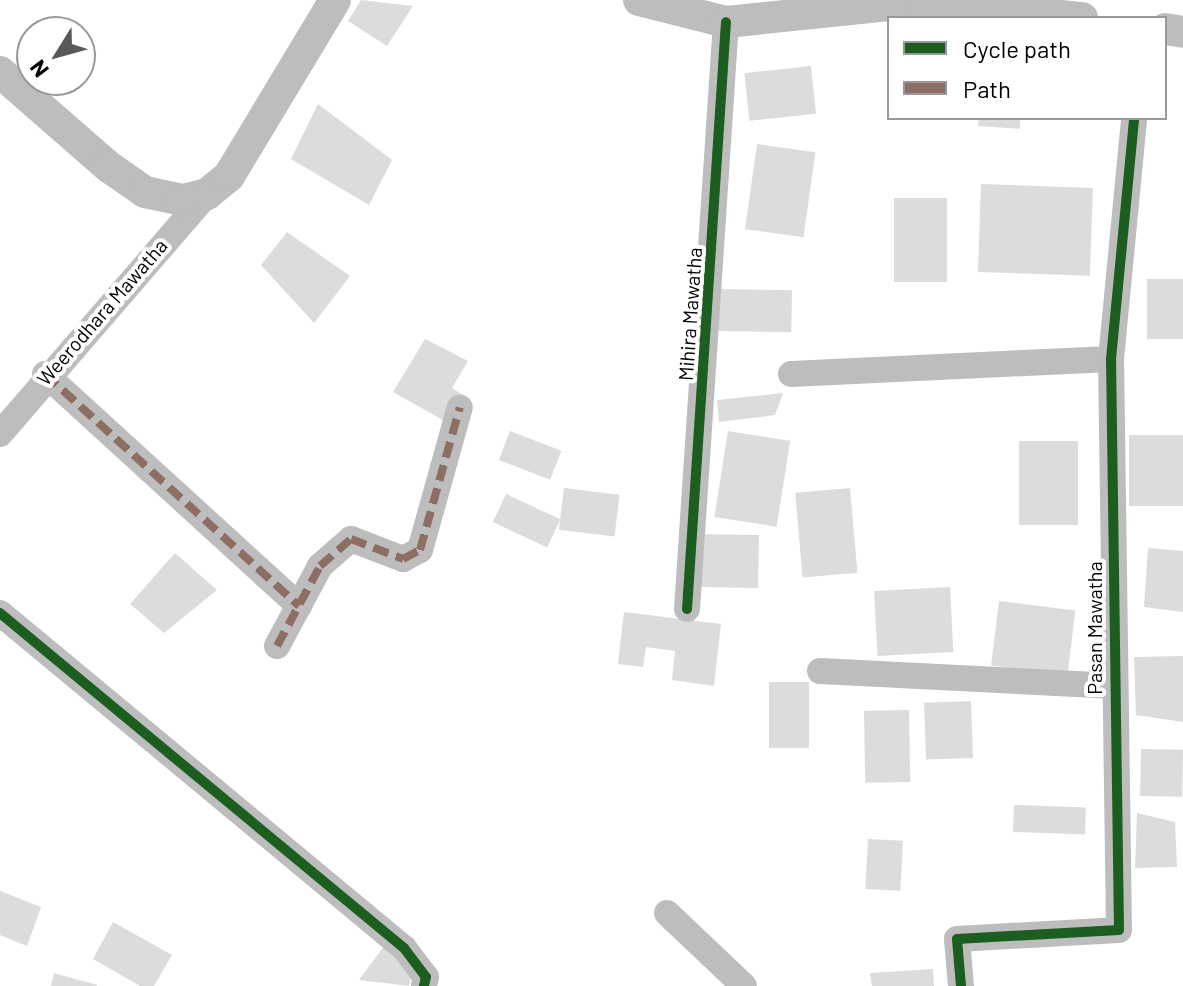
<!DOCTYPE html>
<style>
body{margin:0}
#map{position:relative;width:1183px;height:986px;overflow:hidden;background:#fff;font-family:Barlow,sans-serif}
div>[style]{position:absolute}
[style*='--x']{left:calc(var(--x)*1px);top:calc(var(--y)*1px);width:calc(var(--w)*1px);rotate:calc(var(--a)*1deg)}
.building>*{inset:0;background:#dcdcdc;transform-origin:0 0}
.minor>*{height:26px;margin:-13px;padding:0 13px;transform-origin:13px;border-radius:13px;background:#bdbdbd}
.tertiary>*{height:32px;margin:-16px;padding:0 16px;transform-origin:16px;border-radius:16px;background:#bdbdbd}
.quiet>*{height:8px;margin-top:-4px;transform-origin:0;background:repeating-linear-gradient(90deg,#8d6e63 0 16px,transparent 0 24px)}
.cycleway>*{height:10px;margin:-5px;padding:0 5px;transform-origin:5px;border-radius:5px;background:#1b5e20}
span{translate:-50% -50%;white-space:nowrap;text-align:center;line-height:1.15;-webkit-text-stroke:8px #fff;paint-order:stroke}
.street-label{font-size:20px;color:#000}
.legend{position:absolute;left:887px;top:16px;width:280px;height:104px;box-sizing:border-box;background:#fff;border:2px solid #999;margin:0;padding:10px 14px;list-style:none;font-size:24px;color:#000}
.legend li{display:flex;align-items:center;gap:16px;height:40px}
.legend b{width:40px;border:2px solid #999}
.north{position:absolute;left:16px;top:16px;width:80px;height:80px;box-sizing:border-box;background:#fff;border:2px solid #999;border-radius:50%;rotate:233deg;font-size:22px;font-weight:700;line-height:32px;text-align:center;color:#000}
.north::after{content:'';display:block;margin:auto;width:28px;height:36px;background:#595959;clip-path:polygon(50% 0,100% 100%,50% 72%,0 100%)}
</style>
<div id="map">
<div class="building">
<i style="clip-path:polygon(361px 0,413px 6px,387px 46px,348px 21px)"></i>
<i style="left:811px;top:66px;width:48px;height:67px;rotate:84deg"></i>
<i style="clip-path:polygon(318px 104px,392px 160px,369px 205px,291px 159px)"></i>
<i style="clip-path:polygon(979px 118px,1020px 118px,1020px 129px,978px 126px)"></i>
<i style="left:757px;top:144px;width:59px;height:86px;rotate:8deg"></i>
<i style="left:981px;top:184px;width:112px;height:88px;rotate:2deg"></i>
<i style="left:894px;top:198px;width:53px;height:84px"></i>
<i style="clip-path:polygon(287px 232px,350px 276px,314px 323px,261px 265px)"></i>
<i style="left:1183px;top:279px;width:60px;height:36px;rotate:90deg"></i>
<i style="left:717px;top:289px;width:75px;height:42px;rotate:1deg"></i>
<i style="clip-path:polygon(425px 339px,468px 361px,452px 388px,466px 397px,450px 424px,393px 392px)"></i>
<i style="clip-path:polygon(783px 393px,775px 415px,719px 422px,717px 400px)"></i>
<i style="left:510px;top:431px;width:55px;height:31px;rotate:21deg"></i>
<i style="left:728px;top:431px;width:63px;height:87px;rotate:9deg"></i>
<i style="left:1183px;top:435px;width:71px;height:54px;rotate:90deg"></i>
<i style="left:1019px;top:441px;width:59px;height:84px"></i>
<i style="left:564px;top:488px;width:56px;height:42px;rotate:7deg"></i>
<i style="left:850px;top:488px;width:85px;height:55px;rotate:85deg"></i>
<i style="left:506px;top:494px;width:60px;height:31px;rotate:25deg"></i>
<i style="left:697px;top:534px;width:62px;height:53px;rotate:1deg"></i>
<i style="clip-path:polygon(1148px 548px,1183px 551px,1183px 612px,1144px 607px)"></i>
<i style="clip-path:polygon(175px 553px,217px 590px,164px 633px,130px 604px)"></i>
<i style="left:950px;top:587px;width:65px;height:76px;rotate:87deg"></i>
<i style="left:999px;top:601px;width:77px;height:65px;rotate:7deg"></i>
<i style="clip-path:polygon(624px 612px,721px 624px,714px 686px,672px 680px,675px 651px,646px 647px,643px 667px,618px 664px)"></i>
<i style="clip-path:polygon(1183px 656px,1183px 722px,1136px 715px,1134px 657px)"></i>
<i style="left:769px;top:682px;width:40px;height:66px"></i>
<i style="left:971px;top:701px;width:57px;height:47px;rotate:88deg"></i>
<i style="left:909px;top:710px;width:72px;height:45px;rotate:89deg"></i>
<i style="left:1141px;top:749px;width:42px;height:47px;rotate:1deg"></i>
<i style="left:1014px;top:805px;width:72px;height:27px;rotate:2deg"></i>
<i style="clip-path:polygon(1137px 813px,1175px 822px,1177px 867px,1135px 868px)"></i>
<i style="left:868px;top:839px;width:35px;height:50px;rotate:3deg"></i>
<i style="clip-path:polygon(0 891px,41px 907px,27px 946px,0 935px)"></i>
<i style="clip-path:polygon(113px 922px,172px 955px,154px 986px,140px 986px,93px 959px)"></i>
<i style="clip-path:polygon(385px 945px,411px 978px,409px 986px,359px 980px)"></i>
<i style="clip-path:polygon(933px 969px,934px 986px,872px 986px,870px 973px)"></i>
<i style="clip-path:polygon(54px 973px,97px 985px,97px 986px,51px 986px)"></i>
</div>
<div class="minor">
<i style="--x:45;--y:374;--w:344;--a:42.4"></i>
<i style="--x:791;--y:374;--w:320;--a:-2.7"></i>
<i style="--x:0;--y:434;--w:317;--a:-49.2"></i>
<i style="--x:687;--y:609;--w:588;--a:-86.2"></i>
<i style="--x:0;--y:613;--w:525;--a:39.67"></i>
<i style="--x:404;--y:948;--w:36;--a:53"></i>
<i style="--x:426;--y:977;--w:9;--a:103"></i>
<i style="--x:277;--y:646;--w:91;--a:-61.7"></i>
<i style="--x:320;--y:566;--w:41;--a:-41.1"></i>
<i style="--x:351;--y:539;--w:56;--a:21"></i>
<i style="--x:403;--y:559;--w:19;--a:-28"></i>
<i style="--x:420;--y:550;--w:148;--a:-74.4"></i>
<i style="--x:820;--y:671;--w:292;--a:2.9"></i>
<i style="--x:667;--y:913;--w:106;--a:43.5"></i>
<i style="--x:961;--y:986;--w:47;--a:-94.9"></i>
<i style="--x:957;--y:939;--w:162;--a:-3.2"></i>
<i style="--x:1119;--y:930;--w:571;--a:-90.8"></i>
<i style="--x:1111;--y:359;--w:242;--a:-84.5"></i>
</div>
<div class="tertiary">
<i style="--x:639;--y:0;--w:90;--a:14.2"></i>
<i style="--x:726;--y:22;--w:196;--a:-5.9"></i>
<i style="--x:921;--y:2;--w:162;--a:5.7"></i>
<i style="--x:1165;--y:29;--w:18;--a:9"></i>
<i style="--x:0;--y:72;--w:145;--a:41.1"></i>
<i style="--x:109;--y:167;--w:44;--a:34.8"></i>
<i style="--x:145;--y:192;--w:39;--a:12"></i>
<i style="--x:183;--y:200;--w:25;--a:-14"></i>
<i style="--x:207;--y:194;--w:28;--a:-39"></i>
<i style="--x:229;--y:176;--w:205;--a:-58.9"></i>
</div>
<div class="quiet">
<i style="--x:45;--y:374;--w:344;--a:42.4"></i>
<i style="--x:277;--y:646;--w:91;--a:-61.7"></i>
<i style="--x:320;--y:566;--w:41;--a:-41.1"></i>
<i style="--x:351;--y:539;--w:56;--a:21"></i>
<i style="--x:403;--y:559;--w:19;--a:-28"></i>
<i style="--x:420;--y:550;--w:148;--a:-74.4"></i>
</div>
<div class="cycleway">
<i style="--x:687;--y:609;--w:588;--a:-86.2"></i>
<i style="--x:0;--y:613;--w:525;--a:39.67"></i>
<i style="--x:404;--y:948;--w:36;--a:53"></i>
<i style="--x:426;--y:977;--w:9;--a:103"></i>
<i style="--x:961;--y:986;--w:47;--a:-94.9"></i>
<i style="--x:957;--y:939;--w:162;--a:-3.2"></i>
<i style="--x:1119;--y:930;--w:571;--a:-90.8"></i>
<i style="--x:1111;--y:359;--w:242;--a:-84.5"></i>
</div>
<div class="street-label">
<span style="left:102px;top:312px;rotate:-49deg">Weerodhara Mawatha</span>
<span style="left:690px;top:314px;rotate:-86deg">Mihira Mawatha</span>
<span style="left:1094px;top:628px;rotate:-90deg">Pasan Mawatha</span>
</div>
<ul class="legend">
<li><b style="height:10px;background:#1b5e20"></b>Cycle path</li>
<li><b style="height:10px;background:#8d6e63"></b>Path</li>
</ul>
<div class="north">N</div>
</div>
